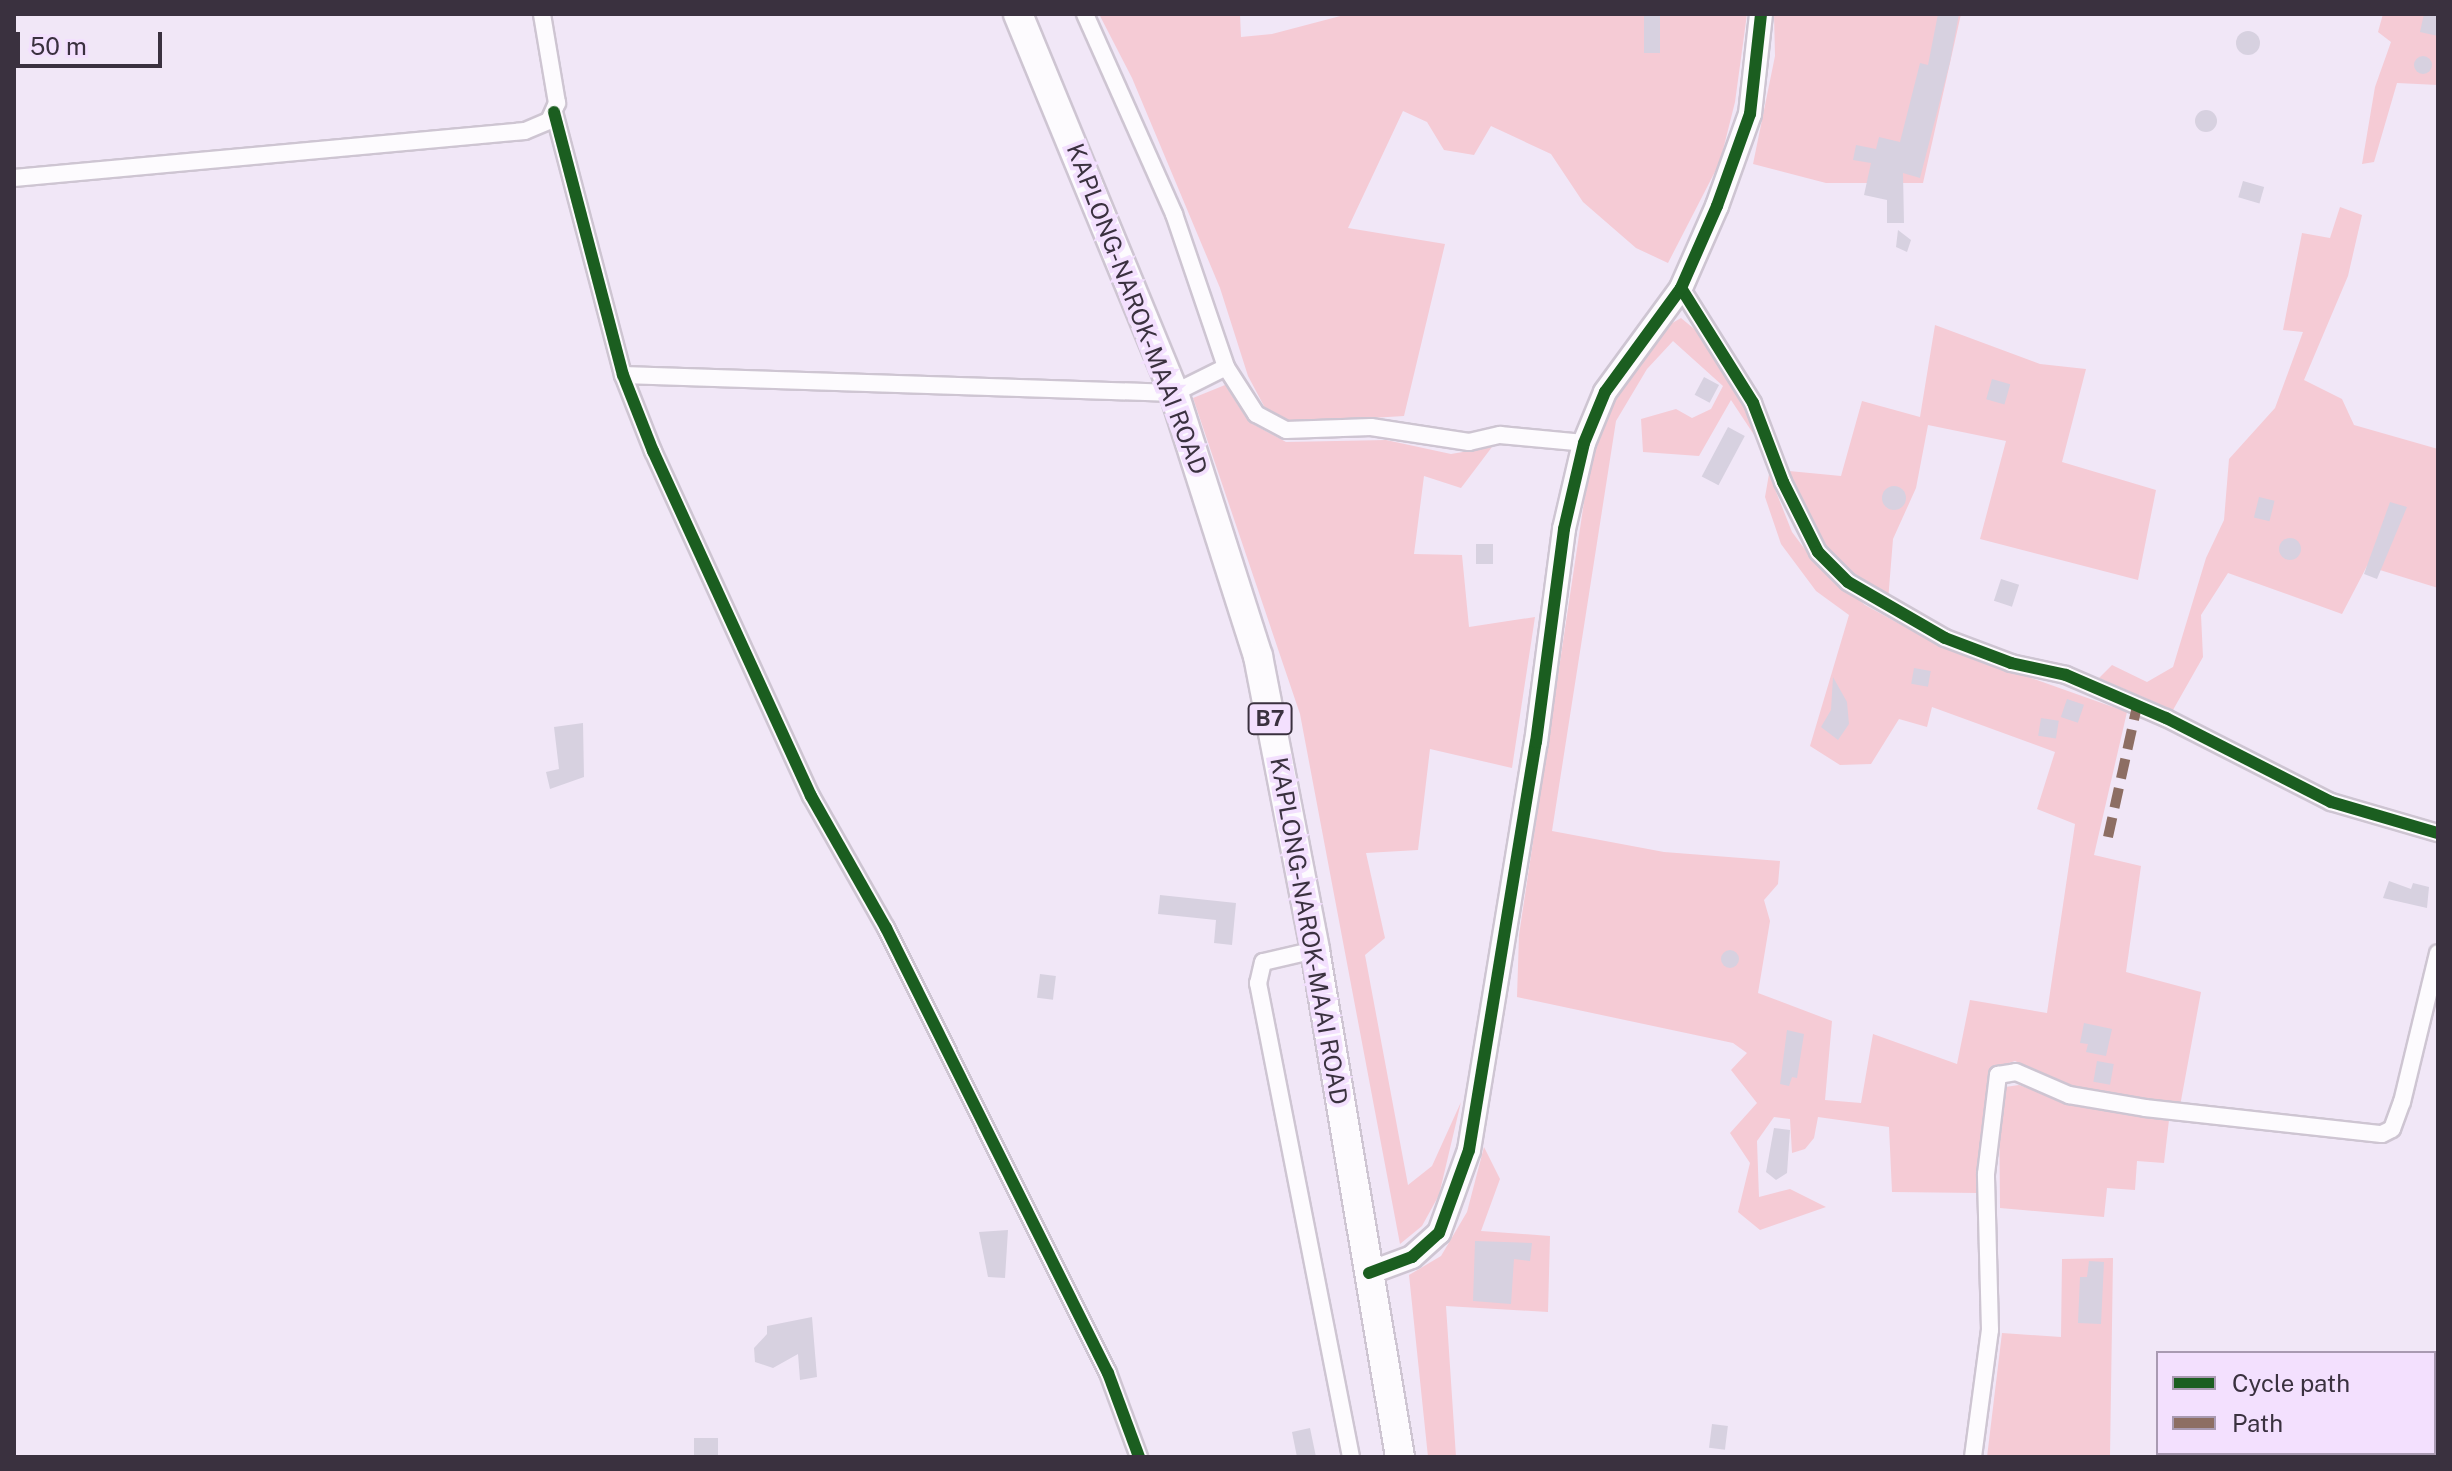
<!DOCTYPE html>
<style>
body{margin:0}
#map{position:relative;width:2452px;height:1471px;overflow:hidden;background:#f1e7f7;font-family:"Public Sans",sans-serif}
div>[style]{position:absolute}
[style*='--x']{left:calc(var(--x)*1px);top:calc(var(--y)*1px);width:calc(var(--w)*1px);rotate:calc(var(--a)*1deg)}
.green>*{inset:0;background:#f5cbd5}
.building>*{inset:0;background:#d7d1e0;transform-origin:0 0}
.round{border-radius:50%}
.roads{filter:drop-shadow(2px 0 #cec5d2) drop-shadow(-2px 0 #cec5d2) drop-shadow(0 2px #cec5d2) drop-shadow(0 -2px #cec5d2)}
.street>*{height:16px;margin:-8px;padding:0 8px;transform-origin:8px;border-radius:8px;background:#fdfbfe}
.secondary>*{height:22px;margin:-11px;padding:0 11px;transform-origin:11px;border-radius:11px;background:#fdfbfe}
.highway>*{height:28px;margin:-14px;padding:0 14px;transform-origin:14px;border-radius:14px;background:#fdfbfe}
.quiet>*{height:10px;margin-top:-5px;transform-origin:0;background:repeating-linear-gradient(90deg,#8d6e63 0 20px,transparent 0 30px)}
.cycleway>*{height:12px;margin:-6px;padding:0 6px;transform-origin:6px;border-radius:6px;background:#1b5e20}
span{translate:-50% -50%;white-space:nowrap;text-align:center;line-height:1.15;-webkit-text-stroke:8px #f3e0fe;paint-order:stroke}
.shield-label span{padding:2px 6px;background:#f3e0fe;border:2px solid;border-radius:6px;-webkit-text-stroke-width:0}
.shield-label{font-size:22px;color:#3a313f;font-weight:700}
.street-label{font-size:24px;color:#3a313f}
.frame{position:absolute;inset:0;border:16px solid #3a313f;pointer-events:none}
.legend{position:absolute;left:2156px;top:1351px;width:280px;height:104px;box-sizing:border-box;background:#f3e0fe;border:2px solid #a99ab2;margin:0;padding:10px 14px;list-style:none;font-size:24px;color:#3a313f}
.legend li{display:flex;align-items:center;gap:16px;height:40px}
.legend b{width:40px;border:2px solid #a99ab2}
.scale{position:absolute;left:16px;top:32px;width:146px;height:36px;box-sizing:border-box;border:4px solid #3a313f;border-top:0;padding-left:10px;font-size:24px;line-height:28px;white-space:nowrap;color:#3a313f;-webkit-text-stroke:6px #f3e0fe;paint-order:stroke}
</style>
<div id="map">
<div class="green">
<i style="clip-path:polygon(1099px 14px,1240px 14px,1241px 37px,1272px 34px,1348px 14px,1747px 14px,1735px 102px,1720px 162px,1668px 263px,1636px 248px,1583px 202px,1551px 154px,1491px 126px,1474px 155px,1444px 150px,1427px 122px,1403px 111px,1348px 228px,1445px 244px,1404px 416px,1289px 423px,1265px 408px,1248px 376px,1220px 288px,1132px 78px)"></i>
<i style="clip-path:polygon(1774px 14px,1961px 14px,1923px 183px,1826px 183px,1753px 164px,1775px 56px)"></i>
<i style="clip-path:polygon(2383px 14px,2438px 14px,2438px 85px,2397px 83px,2374px 162px,2362px 164px,2375px 87px,2391px 42px,2378px 32px)"></i>
<i style="clip-path:polygon(2340px 207px,2362px 215px,2348px 276px,2304px 380px,2342px 399px,2354px 425px,2438px 449px,2438px 588px,2367px 566px,2342px 614px,2228px 573px,2201px 615px,2203px 657px,2173px 710px,2099px 678px,2112px 665px,2147px 682px,2173px 667px,2206px 558px,2224px 520px,2229px 459px,2275px 408px,2303px 332px,2283px 330px,2302px 233px,2330px 238px)"></i>
<i style="clip-path:polygon(1681px 318px,1704px 337px,1747px 405px,1764px 450px,1731px 400px,1699px 456px,1643px 452px,1641px 419px,1676px 409px,1692px 418px,1711px 409px,1723px 386px,1673px 341px,1647px 369px,1616px 421px,1552px 831px,1664px 852px,1780px 861px,1778px 884px,1764px 900px,1770px 921px,1758px 993px,1832px 1021px,1825px 1100px,1861px 1103px,1873px 1034px,1957px 1064px,1970px 1000px,2047px 1013px,2075px 824px,2037px 809px,2055px 752px,1932px 707px,1927px 727px,1899px 719px,1871px 764px,1840px 765px,1810px 746px,1849px 615px,1816px 591px,1781px 544px,1765px 497px,1769px 474px,1792px 532px,1816px 564px,1865px 605px,1938px 645px,2127px 712px,2094px 855px,2141px 866px,2126px 972px,2201px 992px,2180px 1106px,2069px 1087px,2015px 1061px,1997px 1067px,1987px 1085px,1978px 1193px,1892px 1192px,1889px 1127px,1818px 1117px,1814px 1138px,1805px 1149px,1792px 1153px,1790px 1119px,1774px 1117px,1757px 1141px,1759px 1197px,1790px 1189px,1826px 1207px,1760px 1230px,1738px 1212px,1750px 1163px,1730px 1133px,1757px 1103px,1731px 1070px,1747px 1053px,1733px 1043px,1517px 997px,1519px 935px,1593px 442px,1628px 367px,1660px 330px)"></i>
<i style="clip-path:polygon(1935px 325px,2040px 364px,2086px 369px,2062px 462px,2156px 490px,2138px 580px,1980px 539px,2006px 441px,1928px 425px,1916px 488px,1893px 539px,1888px 601px,1828px 554px,1802px 509px,1789px 471px,1841px 476px,1862px 401px,1920px 417px)"></i>
<i style="clip-path:polygon(1225px 385px,1249px 422px,1286px 442px,1386px 440px,1451px 454px,1492px 447px,1461px 488px,1424px 476px,1414px 554px,1462px 555px,1469px 627px,1535px 617px,1512px 768px,1430px 749px,1418px 850px,1366px 853px,1385px 938px,1365px 955px,1408px 1185px,1432px 1166px,1461px 1102px,1439px 1195px,1422px 1226px,1400px 1244px,1300px 714px,1193px 398px)"></i>
<i style="clip-path:polygon(2019px 1085px,2058px 1099px,2169px 1120px,2164px 1163px,2137px 1161px,2135px 1190px,2107px 1188px,2104px 1217px,2000px 1208px,1999px 1098px,2005px 1087px)"></i>
<i style="clip-path:polygon(1484px 1147px,1500px 1179px,1481px 1231px,1550px 1236px,1548px 1312px,1446px 1306px,1456px 1457px,1428px 1457px,1409px 1275px,1441px 1256px,1467px 1212px)"></i>
<i style="clip-path:polygon(2113px 1258px,2110px 1457px,1987px 1457px,2002px 1333px,2061px 1337px,2062px 1259px)"></i>
</div>
<div class="building">
<i style="left:1644px;top:14px;width:16px;height:39px"></i>
<i style="clip-path:polygon(1938px 14px,1959px 14px,1950px 62px,1920px 178px,1903px 173px,1904px 223px,1887px 223px,1887px 200px,1864px 195px,1871px 163px,1853px 160px,1856px 145px,1876px 149px,1879px 137px,1900px 142px,1920px 63px,1928px 65px)"></i>
<i style="clip-path:polygon(2424px 14px,2438px 14px,2438px 36px,2420px 32px)"></i>
<i class="round" style="left:2236px;top:31px;width:24px;height:24px"></i>
<i class="round" style="left:2414px;top:56px;width:18px;height:18px"></i>
<i class="round" style="left:2195px;top:110px;width:22px;height:22px"></i>
<i style="left:2243px;top:181px;width:22px;height:17px;rotate:16deg"></i>
<i style="clip-path:polygon(1898px 230px,1911px 240px,1907px 252px,1896px 247px)"></i>
<i style="left:1704px;top:377px;width:17px;height:20px;rotate:28deg"></i>
<i style="left:1992px;top:379px;width:19px;height:21px;rotate:16deg"></i>
<i style="left:1728px;top:427px;width:19px;height:56px;rotate:28deg"></i>
<i class="round" style="left:1882px;top:486px;width:24px;height:24px"></i>
<i style="left:2259px;top:497px;width:16px;height:21px;rotate:14deg"></i>
<i style="clip-path:polygon(2390px 502px,2407px 507px,2377px 579px,2364px 574px)"></i>
<i class="round" style="left:2279px;top:538px;width:22px;height:22px"></i>
<i style="left:1476px;top:544px;width:17px;height:20px"></i>
<i style="left:2001px;top:579px;width:19px;height:23px;rotate:18deg"></i>
<i style="left:1914px;top:668px;width:17px;height:16px;rotate:10deg"></i>
<i style="clip-path:polygon(1833px 677px,1847px 702px,1849px 724px,1838px 740px,1821px 727px,1831px 710px)"></i>
<i style="left:2067px;top:699px;width:18px;height:19px;rotate:19deg"></i>
<i style="left:2041px;top:718px;width:18px;height:18px;rotate:9deg"></i>
<i style="clip-path:polygon(583px 723px,584px 777px,550px 789px,546px 772px,559px 769px,554px 727px)"></i>
<i style="clip-path:polygon(2389px 881px,2411px 889px,2413px 883px,2429px 887px,2427px 908px,2383px 898px)"></i>
<i style="clip-path:polygon(1160px 895px,1236px 903px,1232px 945px,1214px 943px,1216px 920px,1158px 914px)"></i>
<i class="round" style="left:1721px;top:950px;width:18px;height:18px"></i>
<i style="left:1040px;top:974px;width:16px;height:24px;rotate:7deg"></i>
<i style="clip-path:polygon(2084px 1023px,2112px 1029px,2106px 1056px,2086px 1052px,2088px 1044px,2080px 1043px)"></i>
<i style="clip-path:polygon(1787px 1030px,1804px 1034px,1797px 1078px,1792px 1077px,1789px 1086px,1780px 1084px)"></i>
<i style="left:2097px;top:1061px;width:17px;height:21px;rotate:10deg"></i>
<i style="clip-path:polygon(1774px 1128px,1790px 1130px,1787px 1173px,1776px 1180px,1766px 1172px)"></i>
<i style="clip-path:polygon(1008px 1230px,1005px 1278px,988px 1277px,979px 1232px)"></i>
<i style="clip-path:polygon(1475px 1241px,1532px 1243px,1530px 1261px,1514px 1259px,1511px 1304px,1473px 1301px)"></i>
<i style="clip-path:polygon(2089px 1261px,2104px 1262px,2101px 1324px,2078px 1323px,2080px 1277px,2087px 1277px)"></i>
<i style="clip-path:polygon(812px 1317px,817px 1377px,800px 1380px,798px 1354px,773px 1368px,755px 1362px,754px 1348px,767px 1334px,767px 1326px)"></i>
<i style="left:1712px;top:1424px;width:16px;height:24px;rotate:7deg"></i>
<i style="clip-path:polygon(1310px 1428px,1316px 1457px,1297px 1457px,1292px 1432px)"></i>
<i style="left:718px;top:1438px;width:19px;height:24px;rotate:90deg"></i>
</div>
<div class="roads">
<div class="street">
<i style="--x:1085;--y:14;--w:219;--a:66"></i>
<i style="--x:1174;--y:214;--w:162;--a:71.2"></i>
<i style="--x:1226;--y:367;--w:56;--a:57.4"></i>
<i style="--x:1256;--y:414;--w:34;--a:28"></i>
<i style="--x:1286;--y:430;--w:85;--a:-2"></i>
<i style="--x:1371;--y:427;--w:99;--a:8.7"></i>
<i style="--x:1469;--y:442;--w:32;--a:-13"></i>
<i style="--x:1500;--y:435;--w:84;--a:5.4"></i>
<i style="--x:554;--y:112;--w:272;--a:75.3"></i>
<i style="--x:623;--y:375;--w:82;--a:68.5"></i>
<i style="--x:653;--y:451;--w:379;--a:65.4"></i>
<i style="--x:811;--y:796;--w:152;--a:60.4"></i>
<i style="--x:886;--y:928;--w:497;--a:63.5"></i>
<i style="--x:1108;--y:1373;--w:90;--a:69.7"></i>
<i style="--x:14;--y:178;--w:513;--a:-5.26"></i>
<i style="--x:525;--y:131;--w:26;--a:-23"></i>
<i style="--x:549;--y:121;--w:20;--a:-66"></i>
<i style="--x:557;--y:103;--w:90;--a:-99.6"></i>
<i style="--x:1681;--y:288;--w:136;--a:57.9"></i>
<i style="--x:1753;--y:403;--w:85;--a:69.2"></i>
<i style="--x:1783;--y:482;--w:78;--a:63.4"></i>
<i style="--x:1818;--y:552;--w:42;--a:45"></i>
<i style="--x:1848;--y:582;--w:112;--a:30"></i>
<i style="--x:1945;--y:638;--w:71;--a:20.7"></i>
<i style="--x:2011;--y:663;--w:56;--a:12.3"></i>
<i style="--x:2066;--y:675;--w:109;--a:23.3"></i>
<i style="--x:2166;--y:718;--w:185;--a:27"></i>
<i style="--x:2331;--y:802;--w:111;--a:16.2"></i>
<i style="--x:623;--y:375;--w:551;--a:1.87"></i>
<i style="--x:1174;--y:393;--w:58;--a:-26.6"></i>
<i style="--x:1315;--y:950;--w:53;--a:167"></i>
<i style="--x:1263;--y:962;--w:22;--a:103"></i>
<i style="--x:1258;--y:983;--w:483;--a:78.9"></i>
<i style="--x:1973;--y:1457;--w:128;--a:-82.4"></i>
<i style="--x:1990;--y:1330;--w:156;--a:-91.5"></i>
<i style="--x:1986;--y:1174;--w:100;--a:-83.1"></i>
<i style="--x:1998;--y:1075;--w:18;--a:-9"></i>
<i style="--x:2016;--y:1072;--w:58;--a:23.5"></i>
<i style="--x:2069;--y:1095;--w:77;--a:9.7"></i>
<i style="--x:2145;--y:1108;--w:238;--a:6.3"></i>
<i style="--x:2382;--y:1134;--w:11;--a:-27"></i>
<i style="--x:2392;--y:1129;--w:29;--a:-70"></i>
<i style="--x:2402;--y:1102;--w:153;--a:-76.4"></i>
</div>
<div class="secondary">
<i style="--x:1369;--y:1273;--w:46;--a:-20.4"></i>
<i style="--x:1412;--y:1257;--w:36;--a:-42"></i>
<i style="--x:1439;--y:1233;--w:88;--a:-70.1"></i>
<i style="--x:1469;--y:1150;--w:413;--a:-80.7"></i>
<i style="--x:1536;--y:742;--w:215;--a:-82.5"></i>
<i style="--x:1564;--y:529;--w:88;--a:-76.9"></i>
<i style="--x:1584;--y:443;--w:55;--a:-67.6"></i>
<i style="--x:1605;--y:392;--w:129;--a:-53.8"></i>
<i style="--x:1681;--y:288;--w:90;--a:-66.3"></i>
<i style="--x:1717;--y:206;--w:98;--a:-70.3"></i>
<i style="--x:1750;--y:114;--w:101;--a:-83.7"></i>
</div>
<div class="highway">
<i style="--x:1018;--y:14;--w:410;--a:67.6"></i>
<i style="--x:1174;--y:393;--w:276;--a:72.3"></i>
<i style="--x:1258;--y:656;--w:299;--a:79"></i>
<i style="--x:1315;--y:950;--w:514;--a:80.48"></i>
</div>
</div>
<div class="quiet">
<i style="--x:2108;--y:837;--w:134;--a:-77.5"></i>
</div>
<div class="cycleway">
<i style="--x:554;--y:112;--w:272;--a:75.3"></i>
<i style="--x:623;--y:375;--w:82;--a:68.5"></i>
<i style="--x:653;--y:451;--w:379;--a:65.4"></i>
<i style="--x:811;--y:796;--w:152;--a:60.4"></i>
<i style="--x:886;--y:928;--w:497;--a:63.5"></i>
<i style="--x:1108;--y:1373;--w:90;--a:69.7"></i>
<i style="--x:1681;--y:288;--w:136;--a:57.9"></i>
<i style="--x:1753;--y:403;--w:85;--a:69.2"></i>
<i style="--x:1783;--y:482;--w:78;--a:63.4"></i>
<i style="--x:1818;--y:552;--w:42;--a:45"></i>
<i style="--x:1848;--y:582;--w:112;--a:30"></i>
<i style="--x:1945;--y:638;--w:71;--a:20.7"></i>
<i style="--x:2011;--y:663;--w:56;--a:12.3"></i>
<i style="--x:2066;--y:675;--w:109;--a:23.3"></i>
<i style="--x:2166;--y:718;--w:185;--a:27"></i>
<i style="--x:2331;--y:802;--w:111;--a:16.2"></i>
<i style="--x:1369;--y:1273;--w:46;--a:-20.4"></i>
<i style="--x:1412;--y:1257;--w:36;--a:-42"></i>
<i style="--x:1439;--y:1233;--w:88;--a:-70.1"></i>
<i style="--x:1469;--y:1150;--w:413;--a:-80.7"></i>
<i style="--x:1536;--y:742;--w:215;--a:-82.5"></i>
<i style="--x:1564;--y:529;--w:88;--a:-76.9"></i>
<i style="--x:1584;--y:443;--w:55;--a:-67.6"></i>
<i style="--x:1605;--y:392;--w:129;--a:-53.8"></i>
<i style="--x:1681;--y:288;--w:90;--a:-66.3"></i>
<i style="--x:1717;--y:206;--w:98;--a:-70.3"></i>
<i style="--x:1750;--y:114;--w:101;--a:-83.7"></i>
</div>
<div class="shield-label">
<span style="left:1270px;top:719px">B7</span>
</div>
<div class="street-label">
<span style="left:1137px;top:309px;rotate:69deg">KAPLONG-NAROK-MAAI ROAD</span>
<span style="left:1309px;top:931px;rotate:80deg">KAPLONG-NAROK-MAAI ROAD</span>
</div>
<div class="frame"></div>
<ul class="legend">
<li><b style="height:10px;background:#1b5e20"></b>Cycle path</li>
<li><b style="height:10px;background:#8d6e63"></b>Path</li>
</ul>
<div class="scale">50 m</div>
</div>
